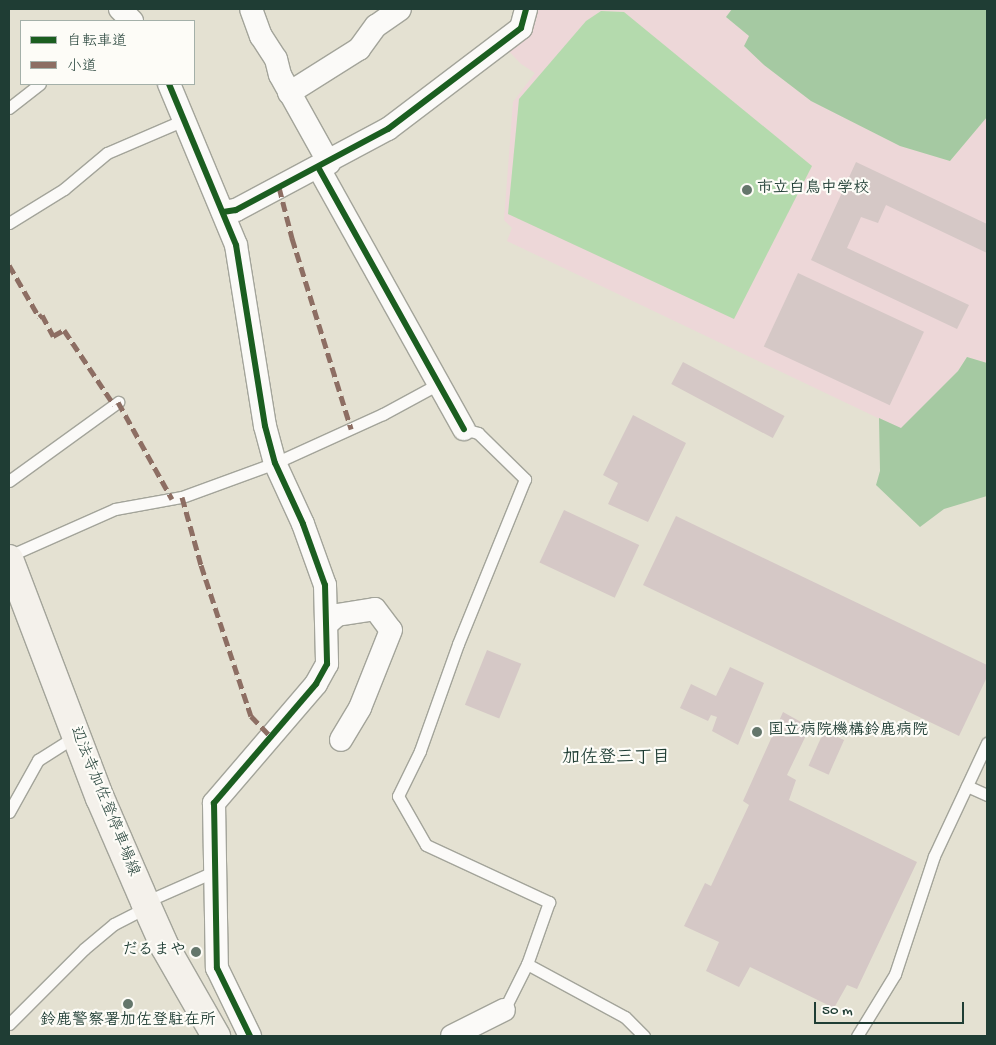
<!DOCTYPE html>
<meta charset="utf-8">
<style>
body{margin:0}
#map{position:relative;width:996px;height:1045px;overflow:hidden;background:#e4e1d2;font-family:"Gochi Hand","Klee One",sans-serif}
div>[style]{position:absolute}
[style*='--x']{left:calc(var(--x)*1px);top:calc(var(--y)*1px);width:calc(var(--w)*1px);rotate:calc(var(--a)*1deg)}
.built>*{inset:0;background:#edd7d8}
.green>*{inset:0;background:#b4daad}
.forest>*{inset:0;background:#a5c9a2}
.building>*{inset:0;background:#d5c8c6;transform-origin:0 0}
.roads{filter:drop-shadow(1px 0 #a3a49a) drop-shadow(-1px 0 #a3a49a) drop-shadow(0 1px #a3a49a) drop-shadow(0 -1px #a3a49a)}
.service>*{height:11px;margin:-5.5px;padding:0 5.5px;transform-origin:5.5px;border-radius:5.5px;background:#fbfaf8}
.minor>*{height:22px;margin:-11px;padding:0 11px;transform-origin:11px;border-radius:11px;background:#fbfaf8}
.secondary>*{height:28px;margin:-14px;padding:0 14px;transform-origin:14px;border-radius:14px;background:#f4f1eb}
.quiet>*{height:5px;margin-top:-2.5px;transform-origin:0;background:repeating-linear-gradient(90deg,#8d6e63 0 10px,transparent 0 15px)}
.cycleway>*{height:6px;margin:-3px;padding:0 3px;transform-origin:3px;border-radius:3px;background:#1b5e20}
.dots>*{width:14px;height:14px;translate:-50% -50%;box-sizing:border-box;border:2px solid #fdfcf7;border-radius:50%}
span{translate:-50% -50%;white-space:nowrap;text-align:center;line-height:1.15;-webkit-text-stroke:4.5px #fdfcf7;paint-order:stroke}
.poi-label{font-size:16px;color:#1f3d34;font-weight:700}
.left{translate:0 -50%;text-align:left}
.right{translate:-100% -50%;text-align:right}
.street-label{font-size:16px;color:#1f3d34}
.neighbourhood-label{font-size:18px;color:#1f3d34;font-weight:700}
.frame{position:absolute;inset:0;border:10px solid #1f3d34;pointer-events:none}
.legend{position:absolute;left:20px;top:20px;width:175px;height:65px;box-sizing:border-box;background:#fdfcf7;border:1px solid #a4b0a9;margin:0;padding:6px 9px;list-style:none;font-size:15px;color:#1f3d34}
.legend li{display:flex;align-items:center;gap:10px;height:25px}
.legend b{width:25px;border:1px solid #a4b0a9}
.scale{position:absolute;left:814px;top:1002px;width:150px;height:22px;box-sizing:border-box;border:2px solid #1f3d34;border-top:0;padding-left:6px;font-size:15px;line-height:18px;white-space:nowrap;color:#1f3d34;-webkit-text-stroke:4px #fdfcf7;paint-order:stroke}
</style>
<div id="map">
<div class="built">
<i style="clip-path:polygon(531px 9px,732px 9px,726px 17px,749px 36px,764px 65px,811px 101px,900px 146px,950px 161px,987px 117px,987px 363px,967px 357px,958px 371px,901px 429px,507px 241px,512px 228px,504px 220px,513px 102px,535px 73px,521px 64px,505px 47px)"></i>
</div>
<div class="green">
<i style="clip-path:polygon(601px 11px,624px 12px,812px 166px,734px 319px,508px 214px,519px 99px,586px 21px)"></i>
</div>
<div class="forest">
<i style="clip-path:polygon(732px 9px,987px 9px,987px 117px,950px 161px,900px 146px,811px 101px,764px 65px,744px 46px,749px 36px,726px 17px)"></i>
<i style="clip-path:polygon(967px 357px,987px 363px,987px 496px,944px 509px,920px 527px,876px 485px,880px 471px,879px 418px,901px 428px,958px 371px)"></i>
</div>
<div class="building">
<i style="clip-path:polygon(856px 162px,987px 224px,987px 253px,886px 205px,878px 223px,861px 217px,847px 248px,969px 305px,957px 329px,811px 260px)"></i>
<i style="left:798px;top:273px;width:139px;height:81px;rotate:25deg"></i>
<i style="left:683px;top:362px;width:115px;height:25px;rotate:28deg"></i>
<i style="clip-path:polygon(633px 415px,686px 443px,648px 522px,608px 504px,618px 483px,603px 475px)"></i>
<i style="left:564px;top:510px;width:83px;height:58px;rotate:25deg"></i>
<i style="clip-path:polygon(676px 516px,987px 665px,987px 677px,959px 736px,643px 585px)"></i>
<i style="left:487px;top:650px;width:37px;height:59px;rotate:22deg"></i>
<i style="clip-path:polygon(730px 667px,764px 683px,738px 745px,712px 731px,717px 717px,711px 715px,708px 721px,680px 708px,691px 684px,716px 696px)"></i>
<i style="clip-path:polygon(783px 712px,810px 727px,787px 775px,796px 780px,789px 800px,917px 862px,857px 989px,847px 985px,834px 1008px,750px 967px,739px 987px,706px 971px,719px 942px,684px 926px,705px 883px,711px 886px,749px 805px,743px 801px)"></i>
<i style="left:824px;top:731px;width:22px;height:38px;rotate:24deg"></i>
</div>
<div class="roads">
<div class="service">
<i style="--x:9;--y:108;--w:39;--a:-38"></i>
<i style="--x:9;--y:223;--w:65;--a:-31.7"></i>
<i style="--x:64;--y:189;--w:56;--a:-39.9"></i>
<i style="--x:107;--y:153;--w:84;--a:-23.2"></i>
<i style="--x:464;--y:429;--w:15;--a:16"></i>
<i style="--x:478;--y:433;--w:66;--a:44.4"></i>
<i style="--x:525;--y:479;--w:178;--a:112.1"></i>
<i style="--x:458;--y:644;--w:114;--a:109.6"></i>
<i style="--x:420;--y:751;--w:50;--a:116.1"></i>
<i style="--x:398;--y:796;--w:56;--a:60.3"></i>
<i style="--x:426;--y:845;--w:136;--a:24.9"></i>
<i style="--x:549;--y:902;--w:66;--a:109.5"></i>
<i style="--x:527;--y:964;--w:51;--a:116.6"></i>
<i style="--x:9;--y:481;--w:135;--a:-35.9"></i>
<i style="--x:9;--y:556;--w:116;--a:-23.9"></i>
<i style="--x:115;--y:509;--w:68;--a:-10.2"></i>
<i style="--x:182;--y:497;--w:99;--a:-20.1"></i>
<i style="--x:275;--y:463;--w:119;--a:-24.4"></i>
<i style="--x:383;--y:414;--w:65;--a:-28.5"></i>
<i style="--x:967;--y:786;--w:22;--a:24"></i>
<i style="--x:9;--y:812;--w:60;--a:-60.9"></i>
<i style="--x:38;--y:760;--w:45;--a:-32.3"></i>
<i style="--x:145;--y:902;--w:74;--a:-23.8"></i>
<i style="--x:527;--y:964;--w:111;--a:28.4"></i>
<i style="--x:625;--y:1017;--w:27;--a:45"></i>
<i style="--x:9;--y:1024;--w:106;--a:-45"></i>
<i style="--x:84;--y:949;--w:39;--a:-40"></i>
<i style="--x:114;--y:924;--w:37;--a:-27"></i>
<i style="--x:857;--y:1036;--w:73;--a:-58.5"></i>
<i style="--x:895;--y:974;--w:124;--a:-71.7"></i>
<i style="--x:934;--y:856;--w:125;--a:-64.9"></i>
</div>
<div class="minor">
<i style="--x:120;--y:9;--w:17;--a:45"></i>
<i style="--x:251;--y:9;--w:29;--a:70"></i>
<i style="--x:261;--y:36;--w:27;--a:57"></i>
<i style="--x:276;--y:59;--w:16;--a:76"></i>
<i style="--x:280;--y:75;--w:101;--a:60.9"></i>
<i style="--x:169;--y:84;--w:174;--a:67.4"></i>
<i style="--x:236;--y:245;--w:183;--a:80.9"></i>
<i style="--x:265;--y:426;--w:38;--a:75"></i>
<i style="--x:275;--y:463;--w:67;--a:65.3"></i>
<i style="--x:303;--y:524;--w:65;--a:70.2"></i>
<i style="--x:325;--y:585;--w:79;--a:88.5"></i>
<i style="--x:327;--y:664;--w:23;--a:119"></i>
<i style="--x:316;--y:684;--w:157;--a:130.6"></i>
<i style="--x:214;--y:803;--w:165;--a:89"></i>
<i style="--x:217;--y:968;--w:76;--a:64.1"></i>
<i style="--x:289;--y:93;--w:83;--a:-32.2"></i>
<i style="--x:359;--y:49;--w:29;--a:-54"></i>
<i style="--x:376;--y:26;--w:29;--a:-35"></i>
<i style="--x:318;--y:167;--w:300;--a:60.9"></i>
<i style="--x:223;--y:212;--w:13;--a:-9"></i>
<i style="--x:236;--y:210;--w:172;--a:-28.1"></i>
<i style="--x:388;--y:129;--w:167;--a:-37.2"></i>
<i style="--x:521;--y:28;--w:20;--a:-75"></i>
<i style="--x:327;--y:624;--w:13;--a:-42"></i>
<i style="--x:337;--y:615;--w:38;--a:-9"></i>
<i style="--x:375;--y:609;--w:26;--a:53"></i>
<i style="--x:391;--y:630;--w:84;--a:111.7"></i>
<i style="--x:360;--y:708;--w:37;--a:121"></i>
<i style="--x:452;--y:1036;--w:58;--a:-26.6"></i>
</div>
<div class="secondary">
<i style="--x:9;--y:559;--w:256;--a:69.2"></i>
<i style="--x:100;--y:798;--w:113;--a:66.6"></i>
<i style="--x:145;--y:902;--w:49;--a:66"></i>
<i style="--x:165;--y:947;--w:103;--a:60.2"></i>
</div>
</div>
<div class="quiet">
<i style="--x:279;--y:187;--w:53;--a:75.7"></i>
<i style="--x:292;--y:238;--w:200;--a:72.8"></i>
<i style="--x:9;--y:265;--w:60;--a:60"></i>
<i style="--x:39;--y:317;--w:4;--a:-34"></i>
<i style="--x:42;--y:315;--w:24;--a:62"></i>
<i style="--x:53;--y:336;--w:13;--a:-29"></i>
<i style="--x:64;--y:330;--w:90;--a:56.3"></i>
<i style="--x:118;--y:402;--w:111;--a:60.9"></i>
<i style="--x:182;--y:497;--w:71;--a:74.4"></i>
<i style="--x:201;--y:565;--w:159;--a:71.7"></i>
<i style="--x:251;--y:716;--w:28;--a:46"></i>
</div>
<div class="cycleway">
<i style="--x:169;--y:84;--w:174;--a:67.4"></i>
<i style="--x:236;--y:245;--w:183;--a:80.9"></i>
<i style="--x:265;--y:426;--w:38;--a:75"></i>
<i style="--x:275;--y:463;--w:67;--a:65.3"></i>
<i style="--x:303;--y:524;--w:65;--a:70.2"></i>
<i style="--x:325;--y:585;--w:79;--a:88.5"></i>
<i style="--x:327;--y:664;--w:23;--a:119"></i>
<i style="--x:316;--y:684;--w:157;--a:130.6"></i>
<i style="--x:214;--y:803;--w:165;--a:89"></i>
<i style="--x:217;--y:968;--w:76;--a:64.1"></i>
<i style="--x:318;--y:167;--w:300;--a:60.9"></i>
<i style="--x:223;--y:212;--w:13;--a:-9"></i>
<i style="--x:236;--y:210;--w:172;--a:-28.1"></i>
<i style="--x:388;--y:129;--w:167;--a:-37.2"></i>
<i style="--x:521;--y:28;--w:20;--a:-75"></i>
</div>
<div class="dots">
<i style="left:747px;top:190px;background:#64766b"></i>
<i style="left:757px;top:732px;background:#64766b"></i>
<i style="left:196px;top:952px;background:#64766b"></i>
<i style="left:128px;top:1004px;background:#64766b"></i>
</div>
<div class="poi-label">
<span class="left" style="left:757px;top:190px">市立白鳥中学校</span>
<span class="left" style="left:768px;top:732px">国立病院機構鈴鹿病院</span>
<span class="right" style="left:186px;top:952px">だるまや</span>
<span style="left:128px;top:1022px">鈴鹿警察署加佐登駐在所</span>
</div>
<div class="street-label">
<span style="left:103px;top:802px;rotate:68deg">辺法寺加佐登停車場線</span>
</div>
<div class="neighbourhood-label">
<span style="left:616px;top:759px">加佐登三丁目</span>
</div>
<div class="frame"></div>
<ul class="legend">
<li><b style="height:6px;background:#1b5e20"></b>自転車道</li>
<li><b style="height:6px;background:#8d6e63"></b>小道</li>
</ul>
<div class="scale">50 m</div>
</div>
